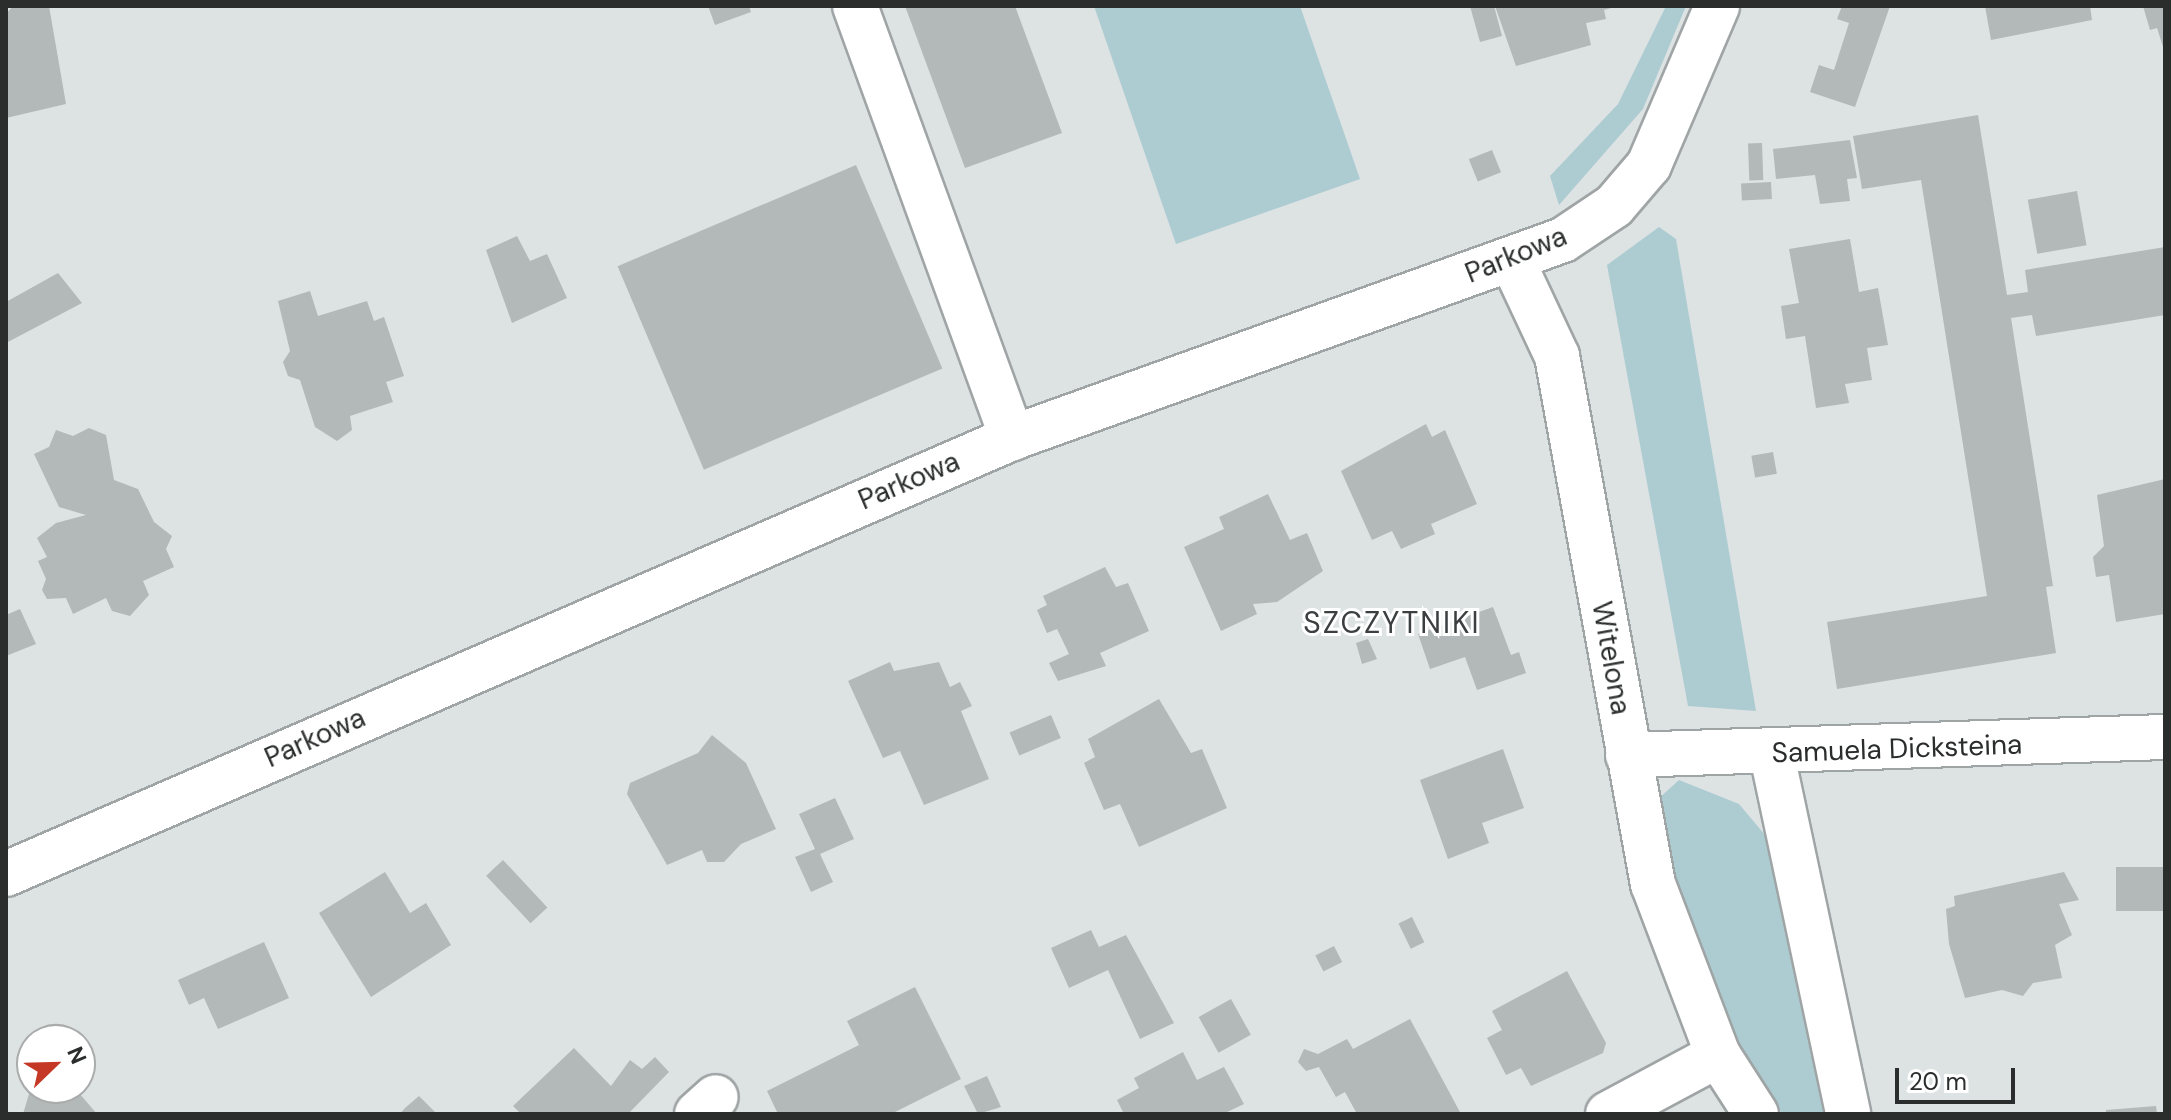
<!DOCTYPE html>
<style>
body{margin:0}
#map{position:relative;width:2171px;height:1120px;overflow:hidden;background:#dde2e3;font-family:"DM Sans",sans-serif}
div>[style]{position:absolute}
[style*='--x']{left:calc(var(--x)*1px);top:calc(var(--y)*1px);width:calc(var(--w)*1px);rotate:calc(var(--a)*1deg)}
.green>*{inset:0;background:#adccd2}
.building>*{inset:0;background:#b3b8b9;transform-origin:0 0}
.roads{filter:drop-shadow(2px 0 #9fa4a5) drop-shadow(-2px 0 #9fa4a5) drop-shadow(0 2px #9fa4a5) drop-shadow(0 -2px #9fa4a5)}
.minor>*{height:44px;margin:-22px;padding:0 22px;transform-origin:22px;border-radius:22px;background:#fff}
span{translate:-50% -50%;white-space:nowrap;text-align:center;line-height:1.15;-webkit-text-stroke:6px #fff;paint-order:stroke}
.street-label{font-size:28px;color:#2b2d2d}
.neighbourhood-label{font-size:30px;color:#3b3f40;letter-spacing:2px}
.frame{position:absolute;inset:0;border:8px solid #2b2d2d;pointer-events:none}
.north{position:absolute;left:16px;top:1024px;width:80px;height:80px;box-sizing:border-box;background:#fff;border:2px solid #aaabab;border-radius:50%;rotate:67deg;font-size:22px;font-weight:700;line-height:32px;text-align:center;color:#2b2d2d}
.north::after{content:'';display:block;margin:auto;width:28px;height:36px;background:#c43825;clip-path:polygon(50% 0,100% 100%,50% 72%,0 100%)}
.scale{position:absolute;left:1895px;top:1068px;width:120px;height:36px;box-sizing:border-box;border:4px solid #2b2d2d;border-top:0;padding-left:10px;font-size:24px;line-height:28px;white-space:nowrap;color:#2b2d2d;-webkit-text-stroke:6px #fff;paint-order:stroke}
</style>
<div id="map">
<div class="green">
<i style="clip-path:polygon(1094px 6px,1300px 6px,1360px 179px,1176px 244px)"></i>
<i style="clip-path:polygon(1666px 6px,1686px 6px,1643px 109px,1559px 205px,1550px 176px,1618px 104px)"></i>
<i style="clip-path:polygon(1659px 227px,1676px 239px,1756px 711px,1688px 706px,1607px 265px)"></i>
<i style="clip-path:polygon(1679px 780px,1739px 804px,1776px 848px,1827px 1114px,1782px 1114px,1715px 1002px,1668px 865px,1657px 800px)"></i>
</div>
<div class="building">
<i style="clip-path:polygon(13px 6px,49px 6px,66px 104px,6px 118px,6px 14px)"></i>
<i style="clip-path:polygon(708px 6px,749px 6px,751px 12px,715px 25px)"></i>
<i style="clip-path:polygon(905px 6px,1015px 6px,1062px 133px,965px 168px)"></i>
<i style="clip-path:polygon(1470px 6px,1494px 6px,1502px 36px,1480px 42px)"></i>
<i style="clip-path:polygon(1495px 6px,1615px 6px,1615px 7px,1604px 10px,1606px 19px,1586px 23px,1591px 45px,1516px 66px)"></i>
<i style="clip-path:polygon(1842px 6px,1890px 6px,1855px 107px,1810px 92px,1819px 65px,1834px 70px,1849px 23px,1837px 19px)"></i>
<i style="clip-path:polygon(1985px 6px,2090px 6px,2092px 20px,1991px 40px)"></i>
<i style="clip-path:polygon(2143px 6px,2165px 6px,2165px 53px,2157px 28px,2150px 30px)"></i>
<i style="clip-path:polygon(1978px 115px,2007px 295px,2028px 292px,2025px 270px,2165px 247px,2165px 315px,2036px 336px,2032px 315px,2011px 318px,2053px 586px,2046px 587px,2056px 653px,1837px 689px,1827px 622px,1987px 596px,1921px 180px,1862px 189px,1853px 136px)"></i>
<i style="clip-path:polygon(1850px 140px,1857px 178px,1847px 179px,1850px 201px,1820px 204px,1815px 175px,1776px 179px,1773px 149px)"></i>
<i style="left:1762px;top:143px;width:37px;height:14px;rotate:88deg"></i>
<i style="left:1492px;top:150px;width:24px;height:25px;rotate:68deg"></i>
<i style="left:856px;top:165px;width:221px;height:259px;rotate:67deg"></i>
<i style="left:1771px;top:182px;width:17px;height:30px;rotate:87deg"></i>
<i style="left:2077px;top:191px;width:55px;height:50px;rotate:80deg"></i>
<i style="clip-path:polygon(517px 236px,530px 261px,547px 254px,567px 298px,512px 323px,486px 250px)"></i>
<i style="clip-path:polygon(1850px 239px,1859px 292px,1878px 288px,1888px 345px,1867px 348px,1872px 380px,1845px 384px,1849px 403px,1816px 408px,1805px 336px,1786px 339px,1781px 306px,1799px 303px,1789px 249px)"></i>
<i style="clip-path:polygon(58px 273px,82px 303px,6px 343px,6px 302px)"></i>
<i style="clip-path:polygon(310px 291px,318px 316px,367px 301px,374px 321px,384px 317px,404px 376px,386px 382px,393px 402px,350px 416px,352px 430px,337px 441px,315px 427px,300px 380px,288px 376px,283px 362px,290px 351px,278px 301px)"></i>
<i style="clip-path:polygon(1426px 424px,1432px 437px,1445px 430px,1477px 504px,1431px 524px,1435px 534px,1401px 549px,1392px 531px,1372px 540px,1341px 471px)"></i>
<i style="clip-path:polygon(89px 428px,106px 435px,114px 480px,138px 489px,154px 522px,172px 536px,166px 549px,174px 567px,143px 581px,149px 595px,130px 616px,112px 611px,106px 598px,73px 614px,66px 598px,47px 599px,42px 590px,46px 579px,38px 561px,47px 557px,37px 538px,56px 523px,86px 515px,59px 507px,34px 454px,49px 447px,56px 430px,73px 436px)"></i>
<i style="left:1773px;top:452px;width:22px;height:22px;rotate:80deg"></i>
<i style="clip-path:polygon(2165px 479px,2165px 614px,2116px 622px,2109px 575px,2096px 577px,2093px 557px,2104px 546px,2097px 495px)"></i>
<i style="clip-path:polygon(1268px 494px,1290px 540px,1307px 533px,1323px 571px,1277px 602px,1253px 604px,1257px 614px,1221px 631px,1184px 547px,1224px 529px,1219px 517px)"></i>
<i style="clip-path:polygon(1105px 567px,1116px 587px,1128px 583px,1149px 631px,1100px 653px,1106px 666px,1058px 681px,1049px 663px,1069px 654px,1057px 629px,1047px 633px,1037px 610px,1047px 605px,1043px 596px)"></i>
<i style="clip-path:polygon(1493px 607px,1511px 655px,1519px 652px,1526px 673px,1477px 690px,1465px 657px,1430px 669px,1418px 634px)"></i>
<i style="clip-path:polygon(20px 609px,36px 644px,6px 656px,6px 615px)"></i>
<i style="clip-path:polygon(1368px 639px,1377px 659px,1362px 664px,1356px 643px)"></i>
<i style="clip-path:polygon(890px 662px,894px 671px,939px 662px,950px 687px,960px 682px,972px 706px,961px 711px,989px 779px,924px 805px,900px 751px,883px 758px,848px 681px)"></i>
<i style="clip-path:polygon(1159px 699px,1191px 753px,1202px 749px,1227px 808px,1139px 847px,1120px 804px,1104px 810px,1084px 763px,1095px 757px,1088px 739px)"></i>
<i style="left:1051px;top:715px;width:25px;height:45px;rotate:67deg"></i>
<i style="clip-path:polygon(712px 735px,746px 763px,776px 829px,741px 844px,724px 862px,707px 862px,702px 850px,667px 865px,627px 794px,630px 783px,698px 753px)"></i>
<i style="clip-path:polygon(1503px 749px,1524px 808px,1482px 823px,1489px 843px,1448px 859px,1420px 780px)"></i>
<i style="clip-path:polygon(835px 798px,854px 839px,820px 854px,833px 882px,811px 892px,795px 857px,815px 849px,799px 814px)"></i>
<i style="left:503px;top:860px;width:65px;height:23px;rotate:47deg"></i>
<i style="left:2165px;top:867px;width:44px;height:49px;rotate:90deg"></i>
<i style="clip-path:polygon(385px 872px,410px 913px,426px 903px,451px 945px,371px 997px,319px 913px)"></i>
<i style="clip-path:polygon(2064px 872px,2079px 900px,2059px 904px,2072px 935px,2055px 945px,2062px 978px,2033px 983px,2023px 996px,2002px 990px,1965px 998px,1949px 944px,1946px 909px,1955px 906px,1954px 896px)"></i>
<i style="left:1412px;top:917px;width:28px;height:15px;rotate:64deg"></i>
<i style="clip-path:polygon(1091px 930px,1099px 947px,1126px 935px,1174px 1023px,1140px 1039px,1108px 970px,1069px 988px,1051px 948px)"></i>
<i style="clip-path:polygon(264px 942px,289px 998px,218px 1029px,204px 998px,189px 1005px,178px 980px)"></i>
<i style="left:1334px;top:946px;width:18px;height:21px;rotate:63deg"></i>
<i style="clip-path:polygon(1567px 971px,1606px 1043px,1603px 1053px,1531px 1086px,1521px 1068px,1506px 1075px,1487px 1038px,1502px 1030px,1492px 1011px)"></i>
<i style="clip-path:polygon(915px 987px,961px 1079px,891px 1114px,778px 1114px,767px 1091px,859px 1045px,847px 1021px)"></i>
<i style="left:1231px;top:999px;width:41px;height:37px;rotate:61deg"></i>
<i style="clip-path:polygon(1410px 1019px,1461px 1114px,1357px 1114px,1345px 1092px,1336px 1097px,1319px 1067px,1306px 1071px,1298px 1062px,1304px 1049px,1318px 1054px,1347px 1039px,1353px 1049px)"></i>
<i style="clip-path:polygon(574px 1048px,611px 1086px,630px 1060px,642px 1069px,655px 1057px,669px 1072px,628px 1114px,521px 1114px,513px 1106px)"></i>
<i style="clip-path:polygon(1183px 1052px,1197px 1080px,1224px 1067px,1244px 1104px,1223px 1114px,1124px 1114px,1117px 1100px,1139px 1088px,1134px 1078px)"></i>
<i style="clip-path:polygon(987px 1076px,1001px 1107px,978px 1114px,964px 1086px)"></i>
<i style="clip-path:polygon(32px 1084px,65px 1088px,72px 1098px,79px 1093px,97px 1114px,23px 1114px)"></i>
<i style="clip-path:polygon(419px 1096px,437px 1114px,400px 1114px,405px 1108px)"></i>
<i style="clip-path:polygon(2156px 1106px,2157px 1114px,2106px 1114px,2106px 1110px)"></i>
</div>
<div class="roads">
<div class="minor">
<i style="--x:855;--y:6;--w:460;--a:70"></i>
<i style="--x:1512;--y:260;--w:106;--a:64.9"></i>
<i style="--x:1557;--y:356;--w:537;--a:79.7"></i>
<i style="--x:1653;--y:884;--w:183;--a:69.2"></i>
<i style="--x:1718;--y:1055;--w:70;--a:57.2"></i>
<i style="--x:1628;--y:755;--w:537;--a:-1.92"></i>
<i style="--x:1772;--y:755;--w:367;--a:78"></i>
<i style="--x:6;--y:874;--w:1096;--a:-23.43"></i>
<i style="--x:1012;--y:438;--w:585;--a:-19.77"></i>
<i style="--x:1563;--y:240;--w:61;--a:-33.7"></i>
<i style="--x:1614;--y:206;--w:54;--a:-49.5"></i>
<i style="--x:1649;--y:165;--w:173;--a:-66.8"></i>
<i style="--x:697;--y:1114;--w:25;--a:-42"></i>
<i style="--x:1608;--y:1114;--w:125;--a:-28.2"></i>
</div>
</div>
<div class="street-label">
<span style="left:1516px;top:255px;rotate:-22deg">Parkowa</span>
<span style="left:909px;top:481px;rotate:-23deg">Parkowa</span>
<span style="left:1611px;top:658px;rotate:80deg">Witelona</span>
<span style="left:315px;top:738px;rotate:-24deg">Parkowa</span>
<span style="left:1897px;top:749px;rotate:-2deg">Samuela Dicksteina</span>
</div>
<div class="neighbourhood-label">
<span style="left:1392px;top:623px">SZCZYTNIKI</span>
</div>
<div class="frame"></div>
<div class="north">N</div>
<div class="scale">20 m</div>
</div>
